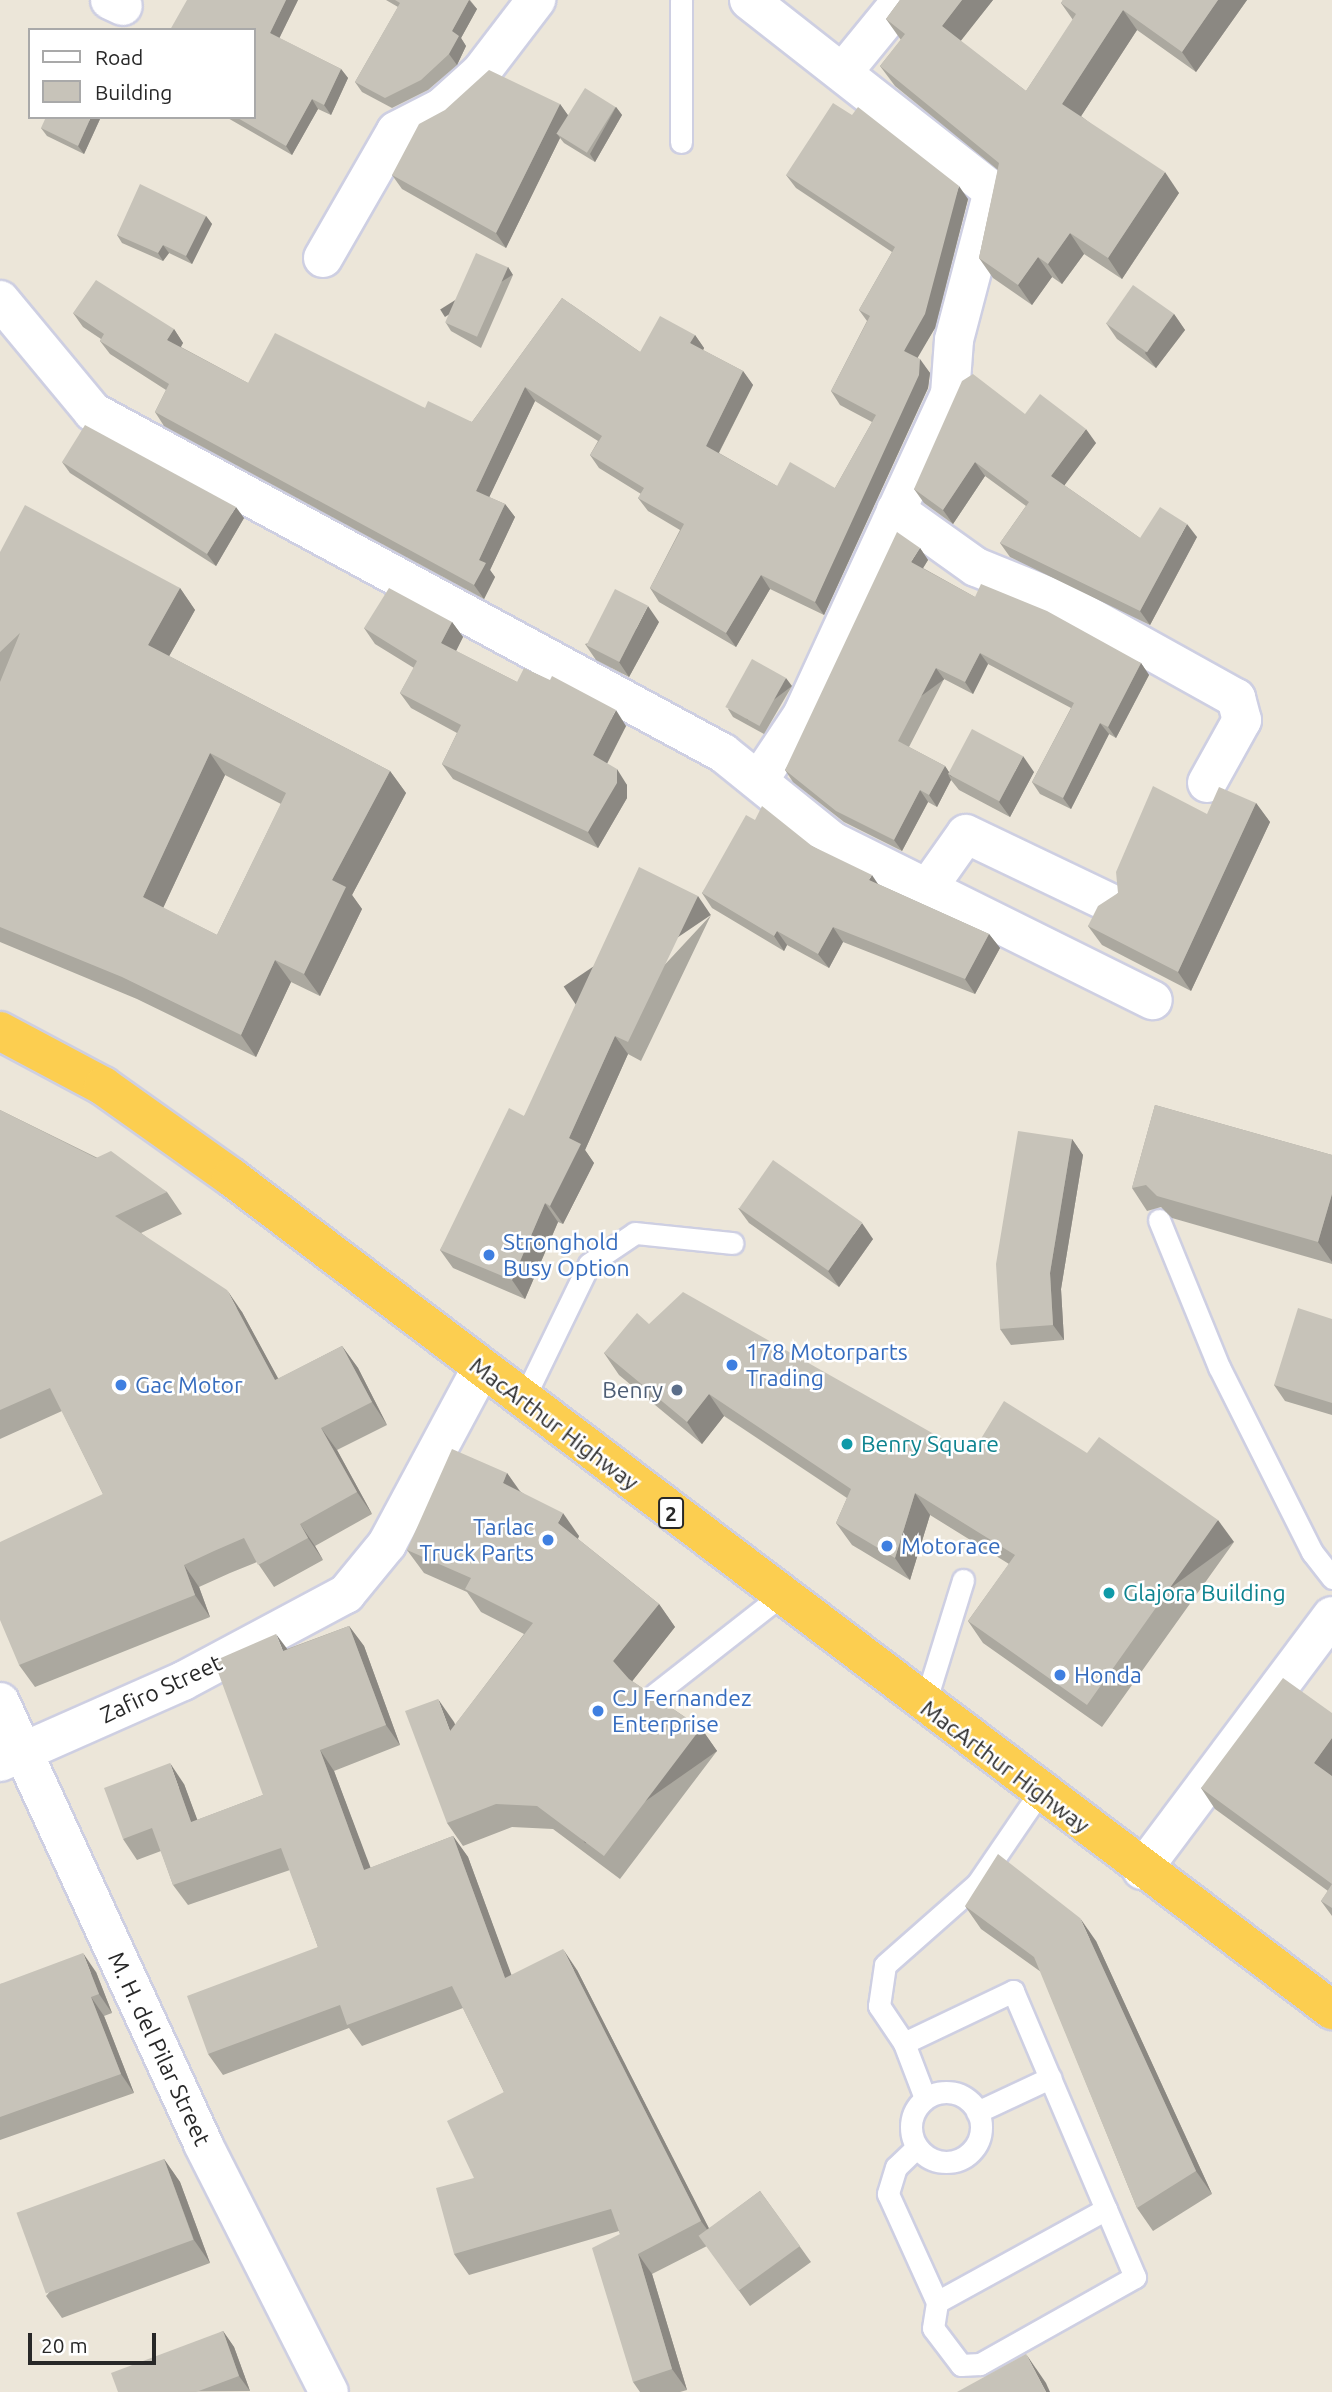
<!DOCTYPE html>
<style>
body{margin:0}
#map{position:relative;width:1332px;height:2392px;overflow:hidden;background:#ece6d9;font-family:Ubuntu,sans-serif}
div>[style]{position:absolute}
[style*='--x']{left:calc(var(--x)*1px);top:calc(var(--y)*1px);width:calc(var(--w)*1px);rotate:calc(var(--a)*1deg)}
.roads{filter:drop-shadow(2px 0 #cecfe2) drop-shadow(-2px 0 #cecfe2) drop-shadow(0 2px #cecfe2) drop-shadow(0 -2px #cecfe2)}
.service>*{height:21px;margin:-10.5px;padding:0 10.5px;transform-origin:10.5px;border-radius:10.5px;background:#fff}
.service>.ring{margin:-10.5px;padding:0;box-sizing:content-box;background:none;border:21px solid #fff;border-radius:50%}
.minor>*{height:38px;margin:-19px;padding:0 19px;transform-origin:19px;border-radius:19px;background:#fff}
.tertiary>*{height:38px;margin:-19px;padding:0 19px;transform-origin:19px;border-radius:19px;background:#fff}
.trunk>*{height:38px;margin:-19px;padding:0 19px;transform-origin:19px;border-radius:19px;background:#fcce50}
.wall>*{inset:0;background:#aba89f}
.shaded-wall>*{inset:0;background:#8b8882;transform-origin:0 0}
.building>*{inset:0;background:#c7c3b9;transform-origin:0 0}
.dots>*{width:19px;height:19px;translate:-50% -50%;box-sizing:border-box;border:4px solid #fff;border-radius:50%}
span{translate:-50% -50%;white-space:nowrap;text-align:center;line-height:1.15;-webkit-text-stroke:5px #fff;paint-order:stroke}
.shield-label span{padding:2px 5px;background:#fff;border:2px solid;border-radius:5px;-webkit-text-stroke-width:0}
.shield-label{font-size:21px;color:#282828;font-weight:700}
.shop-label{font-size:23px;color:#366cbe}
.left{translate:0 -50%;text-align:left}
.right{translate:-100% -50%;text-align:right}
.service-label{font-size:23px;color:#4e5e75}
.street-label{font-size:23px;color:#282828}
.culture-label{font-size:23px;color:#0d838f}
.legend{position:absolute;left:28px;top:28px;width:228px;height:91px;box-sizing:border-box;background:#fff;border:2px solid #a9a9a9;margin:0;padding:9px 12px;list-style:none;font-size:21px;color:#282828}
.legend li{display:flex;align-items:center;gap:14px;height:35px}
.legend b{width:35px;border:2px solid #a9a9a9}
.scale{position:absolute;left:28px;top:2333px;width:128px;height:32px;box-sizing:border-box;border:4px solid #282828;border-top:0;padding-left:9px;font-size:21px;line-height:24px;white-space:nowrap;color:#282828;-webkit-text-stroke:5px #fff;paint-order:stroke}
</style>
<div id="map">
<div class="roads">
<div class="service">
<i style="--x:681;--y:0;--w:142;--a:90"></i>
<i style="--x:1159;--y:1220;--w:159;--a:67.8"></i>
<i style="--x:1219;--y:1367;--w:207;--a:63.3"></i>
<i style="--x:1312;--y:1552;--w:33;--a:52"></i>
<i style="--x:523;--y:1400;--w:151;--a:-64.1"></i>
<i style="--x:589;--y:1264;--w:55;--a:-34"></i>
<i style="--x:635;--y:1233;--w:98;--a:5.9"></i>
<i style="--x:655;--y:1694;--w:159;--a:-38.1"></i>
<i style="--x:924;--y:1706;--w:132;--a:-72.8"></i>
<i style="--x:904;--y:2043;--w:45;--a:-124"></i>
<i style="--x:879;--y:2006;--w:41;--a:-81.7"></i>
<i style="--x:885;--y:1965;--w:123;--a:-41.4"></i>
<i style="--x:977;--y:1884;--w:110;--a:-55.7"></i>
<i class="ring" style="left:911px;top:2092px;width:49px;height:49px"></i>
<i style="--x:925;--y:2098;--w:59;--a:-110.9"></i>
<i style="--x:904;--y:2043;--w:121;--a:-25.5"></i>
<i style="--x:1013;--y:1991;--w:95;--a:67"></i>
<i style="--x:1050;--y:2078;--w:142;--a:66.9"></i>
<i style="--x:1106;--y:2209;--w:74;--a:66.9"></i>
<i style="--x:1135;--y:2277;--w:178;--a:150.7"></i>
<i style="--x:980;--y:2364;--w:19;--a:177"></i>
<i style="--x:961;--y:2365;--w:46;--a:-127.1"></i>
<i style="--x:933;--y:2328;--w:26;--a:-81"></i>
<i style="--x:937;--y:2302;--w:193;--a:-28.8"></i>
<i style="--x:977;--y:2112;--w:81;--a:-25"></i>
<i style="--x:917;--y:2147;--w:29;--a:136"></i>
<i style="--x:896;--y:2167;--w:28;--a:107"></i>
<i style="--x:888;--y:2194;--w:119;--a:65.6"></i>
</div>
<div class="minor">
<i style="--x:110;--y:0;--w:14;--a:25"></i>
<i style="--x:749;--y:0;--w:310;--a:38.1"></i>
<i style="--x:993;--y:191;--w:154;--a:104.7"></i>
<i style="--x:954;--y:340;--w:54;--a:94.2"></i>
<i style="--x:950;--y:394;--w:352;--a:114.7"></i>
<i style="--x:803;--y:714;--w:76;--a:123.7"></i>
<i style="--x:843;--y:72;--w:93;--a:-50.7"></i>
<i style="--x:323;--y:258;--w:146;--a:-60.1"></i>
<i style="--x:396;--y:131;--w:51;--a:-27.1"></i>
<i style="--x:441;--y:108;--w:54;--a:-42"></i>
<i style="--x:481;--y:72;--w:91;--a:-52.6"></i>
<i style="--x:0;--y:300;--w:146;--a:50.3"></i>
<i style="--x:93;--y:412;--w:716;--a:28.43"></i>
<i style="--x:723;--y:753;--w:140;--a:38.9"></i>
<i style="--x:832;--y:841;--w:358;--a:26.4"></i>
<i style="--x:896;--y:510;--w:98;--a:35.5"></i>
<i style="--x:976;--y:567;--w:96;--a:22"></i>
<i style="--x:1065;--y:603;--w:196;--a:29.1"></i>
<i style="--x:1236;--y:698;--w:23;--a:75"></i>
<i style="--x:1242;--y:720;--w:72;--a:119.1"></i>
<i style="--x:927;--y:889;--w:67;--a:-54.7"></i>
<i style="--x:966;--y:834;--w:162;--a:25.6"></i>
<i style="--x:0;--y:1762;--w:200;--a:-23.9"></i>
<i style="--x:183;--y:1681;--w:185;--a:-28.1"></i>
<i style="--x:346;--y:1594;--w:65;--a:-50.6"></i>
<i style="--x:387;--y:1544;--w:199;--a:-61.8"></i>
<i style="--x:1142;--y:1870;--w:317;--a:-53.2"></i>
</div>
<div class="tertiary">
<i style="--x:0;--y:1702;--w:486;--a:65.3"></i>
<i style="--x:203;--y:2144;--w:278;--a:63.1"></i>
</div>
<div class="trunk">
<i style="--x:0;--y:1031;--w:117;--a:28.1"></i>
<i style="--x:103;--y:1086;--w:157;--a:35.4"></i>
<i style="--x:231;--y:1177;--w:1381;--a:37.11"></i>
</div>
</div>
<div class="wall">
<i style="clip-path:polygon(187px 0,298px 0,279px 38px,341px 69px,348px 78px,331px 115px,318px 109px,292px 155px,226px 117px,254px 117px)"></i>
<i style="clip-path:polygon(386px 0,470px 0,477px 9px,461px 38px,466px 46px,457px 65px,428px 90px,392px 108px,362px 92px,355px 82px,398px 7px)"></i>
<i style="clip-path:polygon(900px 0,993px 0,960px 41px,1026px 91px,1073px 20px,1061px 3px,1063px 0,1247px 0,1196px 72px,1137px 30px,1081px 116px,1179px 193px,1122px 279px,1084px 254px,1062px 284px,1052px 277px,1032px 305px,993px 278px,979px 258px,998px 170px,895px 86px,880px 66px,901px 40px,886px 19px)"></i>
<i style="clip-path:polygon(560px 104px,569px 117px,616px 107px,622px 115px,595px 162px,564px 143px,560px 138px,506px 248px,402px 189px,392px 175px)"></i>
<i style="clip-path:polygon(100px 119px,84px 154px,47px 136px,41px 128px)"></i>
<i style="clip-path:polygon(786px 175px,968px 199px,935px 328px,917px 357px,930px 373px,928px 388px,824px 615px,770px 589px,736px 647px,659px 602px,650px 588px,680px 530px,648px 511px,638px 498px,641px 494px,599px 468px,590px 455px,598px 441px,535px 401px,489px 497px,505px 504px,515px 517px,490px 570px,495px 577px,484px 599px,164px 426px,155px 412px,166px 390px,110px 354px,100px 341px,101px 339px,83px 327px,73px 313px,174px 329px,183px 343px,181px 347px,248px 383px,425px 408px,472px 422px,562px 298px,640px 352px,695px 335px,704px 348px,703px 350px,743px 371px,753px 385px,719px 453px,777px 486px,835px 488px,872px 422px,840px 405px,831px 391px,867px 321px,859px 310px,892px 252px,796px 188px)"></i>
<i style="clip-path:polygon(206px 216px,212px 224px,192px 264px,169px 253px,163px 261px,122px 243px,117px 235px)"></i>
<i style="clip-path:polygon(508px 267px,513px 275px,481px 348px,451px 331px,446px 323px)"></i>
<i style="clip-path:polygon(1174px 314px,1185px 330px,1156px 368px,1117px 339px,1106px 323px)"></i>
<i style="clip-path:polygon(1025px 414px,1096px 443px,1064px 485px,1140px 538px,1197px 537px,1150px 625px,1010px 557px,1000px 543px,1026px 506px,985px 476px,953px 524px,924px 503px,914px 489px)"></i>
<i style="clip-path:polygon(62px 462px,244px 518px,216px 566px,70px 473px)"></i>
<i style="clip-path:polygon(920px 548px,928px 560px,923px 568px,975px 597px,1141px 663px,1149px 675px,1116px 738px,1109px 734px,1071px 809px,1040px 794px,1032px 782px,1071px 708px,988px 664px,973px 694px,944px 679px,909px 747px,945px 766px,949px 772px,1034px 772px,1010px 817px,959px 790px,951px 780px,937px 807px,928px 802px,902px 851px,844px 822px,793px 782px,785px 770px)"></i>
<i style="clip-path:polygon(evenodd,0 552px,180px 588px,195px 610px,169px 656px,390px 771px,406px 793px,352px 895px,362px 909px,320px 996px,291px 982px,256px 1057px,137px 999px,0 942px,0 552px,225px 775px,281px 804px,217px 935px,163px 908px,225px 775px)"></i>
<i style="clip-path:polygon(452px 622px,463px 637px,456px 651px,517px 682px,626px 726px,607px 764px,627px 785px,627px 798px,598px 848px,453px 779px,442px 764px,457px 733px,411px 708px,400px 693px,414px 668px,375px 644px,364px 628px)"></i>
<i style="clip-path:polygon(659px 622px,629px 677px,596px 660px,585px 644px)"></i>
<i style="clip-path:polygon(792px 686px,764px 734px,733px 717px,728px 709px)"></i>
<i style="clip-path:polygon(1256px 803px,1270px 822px,1191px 991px,1102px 945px,1088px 926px,1118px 893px)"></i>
<i style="clip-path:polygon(755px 820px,812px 846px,878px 884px,989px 934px,1000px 948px,975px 994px,843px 942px,829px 968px,787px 945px,784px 951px,712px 908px,702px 893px)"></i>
<i style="clip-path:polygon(711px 915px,641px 1061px,628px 1054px,585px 1150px,594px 1163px,563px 1224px,558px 1222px,525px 1299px,453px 1268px,440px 1250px,524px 1116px)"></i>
<i style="clip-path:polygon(1155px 1105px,1332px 1155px,1332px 1264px,1172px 1218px,1161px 1207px,1147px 1211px,1132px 1188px)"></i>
<i style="clip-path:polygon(0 1110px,167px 1192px,182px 1214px,141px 1233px,242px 1312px,278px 1379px,342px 1346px,358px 1368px,387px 1425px,337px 1450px,372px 1514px,315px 1546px,323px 1560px,274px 1587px,257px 1562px,230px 1573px,199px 1587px,210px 1617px,35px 1687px,19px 1665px,103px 1494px,62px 1411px,0 1439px)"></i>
<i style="clip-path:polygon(1072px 1139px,1083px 1155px,1061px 1289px,1064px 1340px,1011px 1345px,1000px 1329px)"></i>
<i style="clip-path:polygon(738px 1208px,873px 1239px,839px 1287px,749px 1223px)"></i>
<i style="clip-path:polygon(1332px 1319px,1332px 1415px,1285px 1401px,1274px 1385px)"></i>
<i style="clip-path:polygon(649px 1324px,971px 1455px,1087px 1453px,1234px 1542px,1102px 1727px,983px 1643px,968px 1621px,1009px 1564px,930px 1515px,910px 1580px,852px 1545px,836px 1523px,847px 1498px,724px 1416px,702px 1444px,619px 1375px,604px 1353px)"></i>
<i style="clip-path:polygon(507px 1473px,520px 1491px,579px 1536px,578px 1539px,659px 1604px,675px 1627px,632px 1681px,701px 1728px,717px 1751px,620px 1879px,553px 1829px,512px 1827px,463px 1846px,447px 1823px,454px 1722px,455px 1725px,524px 1634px,481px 1612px,467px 1592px,424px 1573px,407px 1550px)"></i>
<i style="clip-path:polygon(349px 1626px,364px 1646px,400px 1745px,334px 1771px,370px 1868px,453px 1836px,468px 1857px,511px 1975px,577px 1970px,709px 2229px,760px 2191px,811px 2262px,750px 2306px,707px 2246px,652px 2274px,687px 2390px,680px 2392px,640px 2392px,633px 2382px,620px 2234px,619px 2231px,469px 2275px,454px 2254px,474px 2178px,504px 2092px,463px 2008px,362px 2046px,349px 2028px,223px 2075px,208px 2054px,318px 1947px,290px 1870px,188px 1905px,173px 1885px,161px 1851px,137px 1860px,123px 1839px,184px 1784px,197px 1820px,263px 1795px,287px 1649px)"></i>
<i style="clip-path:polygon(1332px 1713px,1332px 1916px,1321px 1901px,1328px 1891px,1215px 1809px,1201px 1788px)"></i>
<i style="clip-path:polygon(965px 1906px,1096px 1941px,1212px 2194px,1153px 2231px,1137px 2208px,1041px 1972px,981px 1929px)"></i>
<i style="clip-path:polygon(96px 1972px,112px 2013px,104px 2016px,134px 2093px,0 2140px,0 1984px)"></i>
<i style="clip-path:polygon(164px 2159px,180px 2182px,210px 2263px,62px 2318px,46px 2296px)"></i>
<i style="clip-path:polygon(223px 2331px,234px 2347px,250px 2391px,118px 2392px)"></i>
</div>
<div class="shaded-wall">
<i style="clip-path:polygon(286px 0,298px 0,277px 43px,270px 33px)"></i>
<i style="clip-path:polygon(469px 0,477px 9px,461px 38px,466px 46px,457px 65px,449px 54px,452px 31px)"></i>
<i style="clip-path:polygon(962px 0,993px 0,956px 47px,942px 26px)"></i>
<i style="clip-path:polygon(1218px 0,1247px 0,1196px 72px,1182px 52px)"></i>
<i style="clip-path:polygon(1123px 10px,1137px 30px,1076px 124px,1062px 104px)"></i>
<i style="clip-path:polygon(341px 69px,348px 78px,331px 115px,324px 105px)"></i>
<i style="clip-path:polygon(312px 99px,318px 109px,292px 155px,286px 146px)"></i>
<i style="clip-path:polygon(560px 104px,570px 118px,558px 135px,560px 138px,506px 248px,496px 233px)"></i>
<i style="clip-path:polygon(616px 107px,622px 115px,595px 162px,590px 154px)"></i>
<i style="clip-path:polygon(91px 117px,98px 117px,100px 119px,84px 154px,78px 146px)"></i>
<i style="clip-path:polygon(1165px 172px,1179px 193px,1122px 279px,1108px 258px)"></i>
<i style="clip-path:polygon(959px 186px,968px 199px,935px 328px,914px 364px,904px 351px)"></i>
<i style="clip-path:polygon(206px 216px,212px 224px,192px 264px,186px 256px)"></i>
<i style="clip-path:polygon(1070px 233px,1084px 254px,1062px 284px,1048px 264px)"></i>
<i style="clip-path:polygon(163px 245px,169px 253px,163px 261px,158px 253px)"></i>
<i style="clip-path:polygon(1038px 257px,1052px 277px,1032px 305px,1018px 285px)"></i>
<i style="left:508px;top:267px;width:9px;height:80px;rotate:58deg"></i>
<i style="clip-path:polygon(1174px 314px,1185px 330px,1156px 368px,1145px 353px)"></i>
<i style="clip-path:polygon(174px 329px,183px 343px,177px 353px,167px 340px)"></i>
<i style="clip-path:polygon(695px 335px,704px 348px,700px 357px,690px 343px)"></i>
<i style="clip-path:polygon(920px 359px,930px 373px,928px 388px,824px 615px,815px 602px)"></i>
<i style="clip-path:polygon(743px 371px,753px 385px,715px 460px,706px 446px)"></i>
<i style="clip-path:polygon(525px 387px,535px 401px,486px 504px,476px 491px)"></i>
<i style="clip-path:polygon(1086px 429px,1096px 443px,1061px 490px,1051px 476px)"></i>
<i style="clip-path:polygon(975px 462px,985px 476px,953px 524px,943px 510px)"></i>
<i style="clip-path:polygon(505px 504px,515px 517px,490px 570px,495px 577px,484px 599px,474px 585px,479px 560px)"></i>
<i style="clip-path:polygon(236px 507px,244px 518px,216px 566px,207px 554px)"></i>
<i style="clip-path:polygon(1187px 524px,1197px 537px,1150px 625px,1140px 611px)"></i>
<i style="clip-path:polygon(920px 548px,928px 560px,920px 573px,911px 562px)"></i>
<i style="clip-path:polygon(761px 575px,770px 589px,736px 647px,726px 633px)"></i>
<i style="clip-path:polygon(180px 588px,195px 610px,163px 667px,148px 645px)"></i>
<i style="clip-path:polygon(648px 606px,659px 622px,629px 677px,619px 662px)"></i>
<i style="clip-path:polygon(452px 622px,463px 637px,452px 659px,441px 643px)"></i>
<i style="clip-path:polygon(980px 653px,988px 664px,973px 694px,965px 682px)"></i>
<i style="clip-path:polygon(1141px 663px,1149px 675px,1116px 738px,1108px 727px)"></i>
<i style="left:936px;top:668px;width:14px;height:82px;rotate:54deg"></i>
<i style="left:786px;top:678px;width:10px;height:56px;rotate:53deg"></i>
<i style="clip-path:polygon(616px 710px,626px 726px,603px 771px,593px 755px)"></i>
<i style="clip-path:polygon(1100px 723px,1109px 734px,1071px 809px,1063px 798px)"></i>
<i style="clip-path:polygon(210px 753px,225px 775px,158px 919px,143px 897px)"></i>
<i style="clip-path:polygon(1023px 756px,1034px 772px,1010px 817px,999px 802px)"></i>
<i style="clip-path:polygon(945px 766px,952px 777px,948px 774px,951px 780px,937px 807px,929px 795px)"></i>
<i style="clip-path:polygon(617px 769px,627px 785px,627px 798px,598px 848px,588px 832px)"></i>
<i style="clip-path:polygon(390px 771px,406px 793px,352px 895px,362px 909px,320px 996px,304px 974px,332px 880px)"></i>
<i style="clip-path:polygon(920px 790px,928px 802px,902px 851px,894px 840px)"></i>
<i style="clip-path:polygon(1256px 803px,1270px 822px,1191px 991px,1178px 972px)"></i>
<i style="clip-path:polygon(872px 875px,882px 890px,869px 880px)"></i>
<i style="left:698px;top:896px;width:23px;height:162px;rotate:56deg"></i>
<i style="clip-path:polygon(833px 927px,843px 942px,829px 968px,818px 954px)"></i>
<i style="clip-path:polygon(777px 931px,787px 945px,784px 951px,774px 936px)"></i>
<i style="clip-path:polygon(989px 934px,1000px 948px,975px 994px,965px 979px)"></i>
<i style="clip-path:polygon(275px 960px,291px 982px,256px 1057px,241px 1035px)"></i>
<i style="clip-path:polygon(615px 1036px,628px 1054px,585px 1150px,594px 1163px,563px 1224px,550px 1206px,569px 1138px)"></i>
<i style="clip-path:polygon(1072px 1139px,1083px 1155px,1061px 1289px,1064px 1340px,1053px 1325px,1050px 1273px)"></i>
<i style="clip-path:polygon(1332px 1194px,1332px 1262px,1318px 1242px)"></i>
<i style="clip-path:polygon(545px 1203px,558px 1222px,525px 1299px,512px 1280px)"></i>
<i style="clip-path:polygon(862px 1223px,873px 1239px,839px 1287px,828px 1271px)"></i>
<i style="clip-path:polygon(227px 1290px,242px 1312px,291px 1402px,275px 1380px)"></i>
<i style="clip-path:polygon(342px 1346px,358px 1368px,387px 1425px,372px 1402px)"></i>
<i style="clip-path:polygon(709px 1394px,724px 1416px,702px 1444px,687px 1422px)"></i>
<i style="clip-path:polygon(321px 1428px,337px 1450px,372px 1514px,357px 1492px)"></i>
<i style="clip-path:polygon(507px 1473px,523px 1496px,503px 1483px)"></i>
<i style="clip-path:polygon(915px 1493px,930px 1515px,910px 1580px,895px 1558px)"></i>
<i style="clip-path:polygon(563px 1513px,579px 1536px,574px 1546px,558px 1523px)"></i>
<i style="left:1218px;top:1520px;width:27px;height:227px;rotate:54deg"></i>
<i style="clip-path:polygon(300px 1524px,315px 1546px,323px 1560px,308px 1538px)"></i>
<i style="clip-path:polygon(184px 1565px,199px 1587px,210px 1617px,195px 1595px)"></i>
<i style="clip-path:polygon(659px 1604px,675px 1627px,630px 1684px,613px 1661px)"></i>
<i style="clip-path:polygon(349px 1626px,364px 1646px,400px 1745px,386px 1725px)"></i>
<i style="clip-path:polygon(276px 1634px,291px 1654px,283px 1651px)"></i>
<i style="clip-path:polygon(438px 1699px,454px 1722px,466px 1755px,450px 1731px)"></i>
<i style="left:701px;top:1728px;width:28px;height:161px;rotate:55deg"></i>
<i style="clip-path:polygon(1332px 1738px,1332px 1779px,1314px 1763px)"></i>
<i style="clip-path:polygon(320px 1750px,334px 1771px,379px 1890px,364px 1870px)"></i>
<i style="clip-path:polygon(170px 1763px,184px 1784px,206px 1843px,191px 1822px)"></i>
<i style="clip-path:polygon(453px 1836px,468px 1857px,520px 1998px,505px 1978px)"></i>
<i style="clip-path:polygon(1080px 1918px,1096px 1941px,1212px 2194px,1196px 2171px)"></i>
<i style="clip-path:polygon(563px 1949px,577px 1970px,716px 2242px,701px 2221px)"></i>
<i style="clip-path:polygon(83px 1953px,96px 1972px,112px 2013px,99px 1994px)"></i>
<i style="clip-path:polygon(91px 1997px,104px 2016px,134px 2093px,121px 2074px)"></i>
<i style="clip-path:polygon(164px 2159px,180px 2182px,210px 2263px,194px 2240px)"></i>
<i style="clip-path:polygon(638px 2254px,652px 2274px,687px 2390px,672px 2369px)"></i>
<i style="clip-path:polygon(223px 2331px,234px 2347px,250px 2391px,239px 2376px)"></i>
<i style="clip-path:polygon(1026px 2354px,1046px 2383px,1050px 2392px,1046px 2392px)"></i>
</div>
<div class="building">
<i style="clip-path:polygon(187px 0,286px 0,270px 33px,341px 69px,324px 105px,312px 99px,286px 146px,236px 117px,254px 117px,254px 30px,170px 30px)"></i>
<i style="clip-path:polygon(395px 0,469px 0,452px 31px,459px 36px,449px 54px,421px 80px,385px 98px,355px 82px,400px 3px)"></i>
<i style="clip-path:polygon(900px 0,962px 0,942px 26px,1026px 91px,1076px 14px,1061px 3px,1063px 0,1218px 0,1182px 52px,1123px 10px,1062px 104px,1165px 172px,1108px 258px,1070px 233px,1048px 264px,1038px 257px,1018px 285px,979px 258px,999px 163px,880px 66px,905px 34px,886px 19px)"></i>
<i style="clip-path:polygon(489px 70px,560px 104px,496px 233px,392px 175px,419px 124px,445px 110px)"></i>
<i style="left:585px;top:88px;width:36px;height:54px;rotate:32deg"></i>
<i style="clip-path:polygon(833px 103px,852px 115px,858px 107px,959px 186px,925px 314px,904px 351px,920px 359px,919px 375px,815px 602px,761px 575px,726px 633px,650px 588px,684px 524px,638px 498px,644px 488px,590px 455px,602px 436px,525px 387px,476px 491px,505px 504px,479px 560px,486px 563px,474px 585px,155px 412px,169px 384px,100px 341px,104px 334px,73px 313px,96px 280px,174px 329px,167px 340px,248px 383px,275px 333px,425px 408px,428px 401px,472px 422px,562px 298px,640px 352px,660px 316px,695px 335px,690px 343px,743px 371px,706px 446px,777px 486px,790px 462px,835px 488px,876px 415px,831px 391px,870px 316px,859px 310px,895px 247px,786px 175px)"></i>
<i style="clip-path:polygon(46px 117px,91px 117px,78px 146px,41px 128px)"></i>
<i style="clip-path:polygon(140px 184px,206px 216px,186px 256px,163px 245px,158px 253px,117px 235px)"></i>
<i style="left:476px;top:253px;width:35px;height:76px;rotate:24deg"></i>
<i style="left:1133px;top:285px;width:50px;height:47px;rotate:35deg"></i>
<i style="clip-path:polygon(973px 374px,1025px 414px,1040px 394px,1086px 429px,1051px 476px,1140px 538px,1160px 507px,1187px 524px,1140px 611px,1000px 543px,1029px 502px,975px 462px,943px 510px,914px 489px,962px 381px)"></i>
<i style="clip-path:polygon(85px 425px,236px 507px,207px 554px,62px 462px)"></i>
<i style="clip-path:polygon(evenodd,25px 505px,180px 588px,148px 645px,390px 771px,332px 880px,346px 887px,304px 974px,275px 960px,241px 1035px,122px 977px,0 927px,0 682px,20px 633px,0 652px,0 552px,25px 505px,210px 753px,286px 793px,217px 935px,143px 897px,210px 753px)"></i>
<i style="clip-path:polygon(897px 532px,920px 548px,911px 562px,975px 597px,981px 584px,1047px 611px,1141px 663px,1108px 727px,1100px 723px,1063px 798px,1032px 782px,1074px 703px,980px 653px,965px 682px,936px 668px,898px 741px,945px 766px,929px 795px,920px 790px,894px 840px,836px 811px,785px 770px)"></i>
<i style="clip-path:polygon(389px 588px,452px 622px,441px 643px,517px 682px,524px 668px,550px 680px,552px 676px,616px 710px,593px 755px,617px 769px,617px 783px,588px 832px,442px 764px,461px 725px,400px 693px,417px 661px,364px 628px)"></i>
<i style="left:615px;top:589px;width:37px;height:63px;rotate:27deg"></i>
<i style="left:752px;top:659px;width:39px;height:55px;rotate:29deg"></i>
<i style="left:972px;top:729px;width:58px;height:51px;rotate:28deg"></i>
<i style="clip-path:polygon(1153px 786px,1207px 814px,1219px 787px,1256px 803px,1178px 972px,1088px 926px,1098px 906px,1118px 893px,1116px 872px)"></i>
<i style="clip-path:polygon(762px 806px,812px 846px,872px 875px,869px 880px,989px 934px,965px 979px,833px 927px,818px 954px,777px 931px,774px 936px,702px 893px,746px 815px,755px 820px)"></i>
<i style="clip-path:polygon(639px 867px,698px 896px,628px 1042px,615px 1036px,569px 1138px,581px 1144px,550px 1206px,545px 1203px,512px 1280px,440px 1250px,509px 1108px,524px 1116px)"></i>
<i style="clip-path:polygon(1155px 1105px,1332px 1155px,1332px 1194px,1318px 1242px,1157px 1196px,1146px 1185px,1132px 1188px)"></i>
<i style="clip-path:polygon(0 1110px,96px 1158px,111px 1151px,167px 1192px,115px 1216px,227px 1290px,275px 1380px,342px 1346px,372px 1402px,321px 1428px,357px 1492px,300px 1524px,308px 1538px,258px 1565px,244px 1538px,214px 1551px,184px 1565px,195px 1595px,19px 1665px,0 1620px,0 1542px,103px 1494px,50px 1388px,0 1410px)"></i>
<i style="clip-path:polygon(1018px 1131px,1072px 1139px,1050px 1273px,1053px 1325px,1000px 1329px,996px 1264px)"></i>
<i style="left:773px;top:1160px;width:109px;height:59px;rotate:35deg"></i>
<i style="clip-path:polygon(683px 1292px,971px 1455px,1004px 1401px,1087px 1453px,1099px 1437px,1218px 1520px,1087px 1705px,968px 1621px,1015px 1555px,915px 1493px,895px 1558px,836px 1523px,851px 1489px,709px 1394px,687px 1422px,604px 1353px,637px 1313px,649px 1324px)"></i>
<i style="clip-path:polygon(1298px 1308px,1332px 1319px,1332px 1403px,1274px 1385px)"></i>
<i style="clip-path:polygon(452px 1449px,507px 1473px,503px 1483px,563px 1513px,558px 1523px,659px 1604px,613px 1661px,629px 1679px,701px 1728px,604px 1856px,537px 1806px,496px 1804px,447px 1823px,405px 1711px,438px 1699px,450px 1731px,533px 1623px,465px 1589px,471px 1578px,407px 1550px)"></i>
<i style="clip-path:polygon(349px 1626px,386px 1725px,320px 1750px,364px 1870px,453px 1836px,505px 1978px,563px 1949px,701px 2221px,638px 2254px,672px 2369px,633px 2382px,592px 2248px,620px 2234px,611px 2209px,454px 2254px,436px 2188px,474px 2178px,447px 2121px,504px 2092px,452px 1986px,347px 2025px,340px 2005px,208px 2054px,187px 1996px,318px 1947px,281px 1848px,173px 1885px,152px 1828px,123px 1839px,104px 1788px,170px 1763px,191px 1822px,263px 1795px,214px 1661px,276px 1634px,283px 1651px)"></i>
<i style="clip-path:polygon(1283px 1678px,1332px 1713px,1332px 1738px,1314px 1763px,1332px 1776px,1332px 1908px,1321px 1901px,1332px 1884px,1201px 1788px)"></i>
<i style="clip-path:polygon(998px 1854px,1080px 1918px,1196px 2171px,1137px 2208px,1034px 1957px,965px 1906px)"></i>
<i style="clip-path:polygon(83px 1953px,99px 1994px,91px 1997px,121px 2074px,0 2117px,0 1984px)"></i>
<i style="left:164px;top:2159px;width:86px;height:157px;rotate:70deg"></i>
<i style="left:760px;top:2191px;width:68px;height:76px;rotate:54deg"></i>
<i style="clip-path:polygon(223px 2331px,239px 2376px,196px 2392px,118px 2392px,111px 2373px)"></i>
<i style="clip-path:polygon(1026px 2354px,1046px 2392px,957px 2392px)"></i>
</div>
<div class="dots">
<i style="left:489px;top:1255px;background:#3f7fe0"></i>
<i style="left:732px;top:1365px;background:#3f7fe0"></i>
<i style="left:121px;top:1385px;background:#3f7fe0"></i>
<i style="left:677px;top:1390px;background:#5c6f8a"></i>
<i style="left:847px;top:1444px;background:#0f9aa8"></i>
<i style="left:548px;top:1540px;background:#3f7fe0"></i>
<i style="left:887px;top:1546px;background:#3f7fe0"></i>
<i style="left:1109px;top:1593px;background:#0f9aa8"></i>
<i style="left:1060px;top:1675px;background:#3f7fe0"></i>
<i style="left:598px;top:1711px;background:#3f7fe0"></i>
</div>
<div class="shield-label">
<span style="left:671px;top:1513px">2</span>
</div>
<div class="shop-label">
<span class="left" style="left:503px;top:1255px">Stronghold<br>Busy Option</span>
<span class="left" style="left:746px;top:1365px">178 Motorparts<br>Trading</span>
<span class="left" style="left:135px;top:1385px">Gac Motor</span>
<span class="right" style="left:534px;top:1540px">Tarlac<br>Truck Parts</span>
<span class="left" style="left:901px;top:1546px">Motorace</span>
<span class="left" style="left:1074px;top:1675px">Honda</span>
<span class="left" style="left:612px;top:1711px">CJ Fernandez<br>Enterprise</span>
</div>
<div class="service-label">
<span class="right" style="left:663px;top:1390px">Benry</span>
</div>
<div class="street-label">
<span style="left:554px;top:1424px;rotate:37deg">MacArthur Highway</span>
<span style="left:161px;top:1689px;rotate:-25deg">Zafiro Street</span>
<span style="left:1005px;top:1767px;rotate:37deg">MacArthur Highway</span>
<span style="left:159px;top:2049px;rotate:65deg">M. H. del Pilar Street</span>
</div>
<div class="culture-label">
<span class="left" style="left:861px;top:1444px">Benry Square</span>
<span class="left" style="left:1123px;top:1593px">Glajora Building</span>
</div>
<ul class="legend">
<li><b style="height:9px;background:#fff"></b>Road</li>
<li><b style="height:19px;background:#c7c3b9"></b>Building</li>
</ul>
<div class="scale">20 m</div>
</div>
